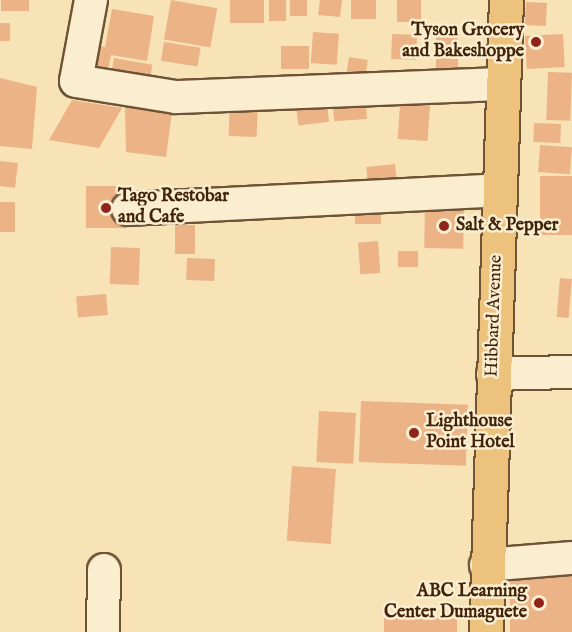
<!DOCTYPE html>
<style>
body{margin:0}
#map{position:relative;width:572px;height:632px;overflow:hidden;background:#f8e3b7;font-family:"IM FELL English",serif}
div>[style]{position:absolute}
[style*='--x']{left:calc(var(--x)*1px);top:calc(var(--y)*1px);width:calc(var(--w)*1px);rotate:calc(var(--a)*1deg)}
.building>*{inset:0;background:#ebb386;transform-origin:0 0}
.roads{filter:drop-shadow(2px 0 #6f5335) drop-shadow(-2px 0 #6f5335) drop-shadow(0 2px #6f5335) drop-shadow(0 -2px #6f5335)}
.minor>*{height:32px;margin:-16px;padding:0 16px;transform-origin:16px;border-radius:16px;background:#faedd0}
.major>*{height:33px;margin:-16.5px;padding:0 16.5px;transform-origin:16.5px;border-radius:16.5px;background:#ecc27c}
.dots>*{width:16px;height:16px;translate:-50% -50%;box-sizing:border-box;border:3px solid #faedd0;border-radius:50%}
span{translate:-50% -50%;white-space:nowrap;text-align:center;line-height:1.15;-webkit-text-stroke:5px #faedd0;paint-order:stroke}
.poi-label{font-size:18px;color:#41230a;font-weight:700}
.right{translate:-100% -50%;text-align:right}
.left{translate:0 -50%;text-align:left}
.street-label{font-size:18px;color:#41230a}
</style>
<div id="map">
<div class="building">
<i style="left:1px;top:0;width:28px;height:11px"></i>
<i style="left:171px;top:0;width:47px;height:40px;rotate:10deg"></i>
<i style="left:230px;top:0;width:34px;height:23px"></i>
<i style="left:269px;top:0;width:17px;height:21px"></i>
<i style="left:290px;top:0;width:17px;height:16px"></i>
<i style="clip-path:polygon(320px 0,342px 0,340px 17px,318px 15px)"></i>
<i style="left:351px;top:0;width:25px;height:19px"></i>
<i style="left:397px;top:0;width:24px;height:22px"></i>
<i style="left:526px;top:2px;width:21px;height:23px;rotate:3deg"></i>
<i style="clip-path:polygon(112px 9px,154px 16px,147px 61px,111px 55px,108px 69px,91px 67px,95px 45px,105px 47px)"></i>
<i style="left:0;top:23px;width:10px;height:18px"></i>
<i style="left:313px;top:32px;width:26px;height:31px;rotate:4deg"></i>
<i style="left:392px;top:34px;width:25px;height:25px;rotate:2deg"></i>
<i style="left:563px;top:34px;width:33px;height:38px;rotate:87deg"></i>
<i style="left:436px;top:37px;width:22px;height:33px"></i>
<i style="left:164px;top:42px;width:37px;height:19px;rotate:9deg"></i>
<i style="left:281px;top:46px;width:28px;height:23px"></i>
<i style="left:349px;top:57px;width:19px;height:20px;rotate:9deg"></i>
<i style="left:114px;top:58px;width:39px;height:19px;rotate:10deg"></i>
<i style="left:548px;top:72px;width:24px;height:48px;rotate:2deg"></i>
<i style="clip-path:polygon(0 78px,37px 87px,32px 149px,0 146px)"></i>
<i style="left:401px;top:90px;width:30px;height:49px;rotate:4deg"></i>
<i style="left:365px;top:91px;width:28px;height:33px;rotate:86deg"></i>
<i style="left:326px;top:96px;width:26px;height:31px;rotate:83deg"></i>
<i style="left:230px;top:98px;width:28px;height:38px;rotate:2deg"></i>
<i style="clip-path:polygon(72px 100px,122px 108px,99px 148px,49px 140px)"></i>
<i style="clip-path:polygon(125px 107px,172px 112px,166px 157px,126px 152px)"></i>
<i style="left:534px;top:123px;width:27px;height:19px;rotate:2deg"></i>
<i style="left:540px;top:145px;width:32px;height:27px;rotate:4deg"></i>
<i style="clip-path:polygon(0 161px,18px 163px,15px 188px,0 186px)"></i>
<i style="left:395px;top:164px;width:20px;height:29px;rotate:84deg"></i>
<i style="left:572px;top:176px;width:59px;height:32px;rotate:90deg"></i>
<i style="left:127px;top:186px;width:42px;height:41px;rotate:90deg"></i>
<i style="left:0;top:202px;width:15px;height:30px"></i>
<i style="left:425px;top:204px;width:39px;height:44px;rotate:1deg"></i>
<i style="left:355px;top:205px;width:26px;height:19px"></i>
<i style="left:175px;top:225px;width:20px;height:29px"></i>
<i style="left:378px;top:241px;width:32px;height:20px;rotate:86deg"></i>
<i style="left:111px;top:247px;width:29px;height:37px;rotate:2deg"></i>
<i style="left:398px;top:251px;width:20px;height:16px"></i>
<i style="left:187px;top:258px;width:28px;height:22px;rotate:2deg"></i>
<i style="left:560px;top:278px;width:12px;height:39px;rotate:5deg"></i>
<i style="left:106px;top:294px;width:21px;height:30px;rotate:85deg"></i>
<i style="left:361px;top:401px;width:107px;height:61px;rotate:2deg"></i>
<i style="left:319px;top:411px;width:37px;height:51px;rotate:3deg"></i>
<i style="left:292px;top:466px;width:44px;height:75px;rotate:4deg"></i>
<i style="left:572px;top:575px;width:57px;height:62px;rotate:90deg"></i>
<i style="left:384px;top:618px;width:73px;height:14px"></i>
</div>
<div class="roads">
<div class="minor">
<i style="--x:91;--y:0;--w:82;--a:100.5"></i>
<i style="--x:76;--y:81;--w:101;--a:9.1"></i>
<i style="--x:176;--y:97;--w:327;--a:-2.3"></i>
<i style="--x:128;--y:209;--w:371;--a:-2.9"></i>
<i style="--x:493;--y:374;--w:79;--a:-1.5"></i>
<i style="--x:486;--y:565;--w:86;--a:-4.7"></i>
<i style="--x:103;--y:632;--w:62;--a:-89.1"></i>
</div>
<div class="major">
<i style="--x:486;--y:632;--w:632;--a:-88.19"></i>
</div>
</div>
<div class="dots">
<i style="left:536px;top:42px;background:#8f2418"></i>
<i style="left:106px;top:208px;background:#8f2418"></i>
<i style="left:444px;top:226px;background:#8f2418"></i>
<i style="left:414px;top:433px;background:#8f2418"></i>
<i style="left:539px;top:603px;background:#8f2418"></i>
</div>
<div class="poi-label">
<span class="right" style="left:524px;top:42px">Tyson Grocery<br>and Bakeshoppe</span>
<span class="left" style="left:118px;top:208px">Tago Restobar<br>and Cafe</span>
<span class="left" style="left:456px;top:226px">Salt &amp; Pepper</span>
<span class="left" style="left:426px;top:433px">Lighthouse<br>Point Hotel</span>
<span class="right" style="left:527px;top:603px">ABC Learning<br>Center Dumaguete</span>
</div>
<div class="street-label">
<span style="left:495px;top:316px;rotate:-88deg">Hibbard Avenue</span>
</div>
</div>
